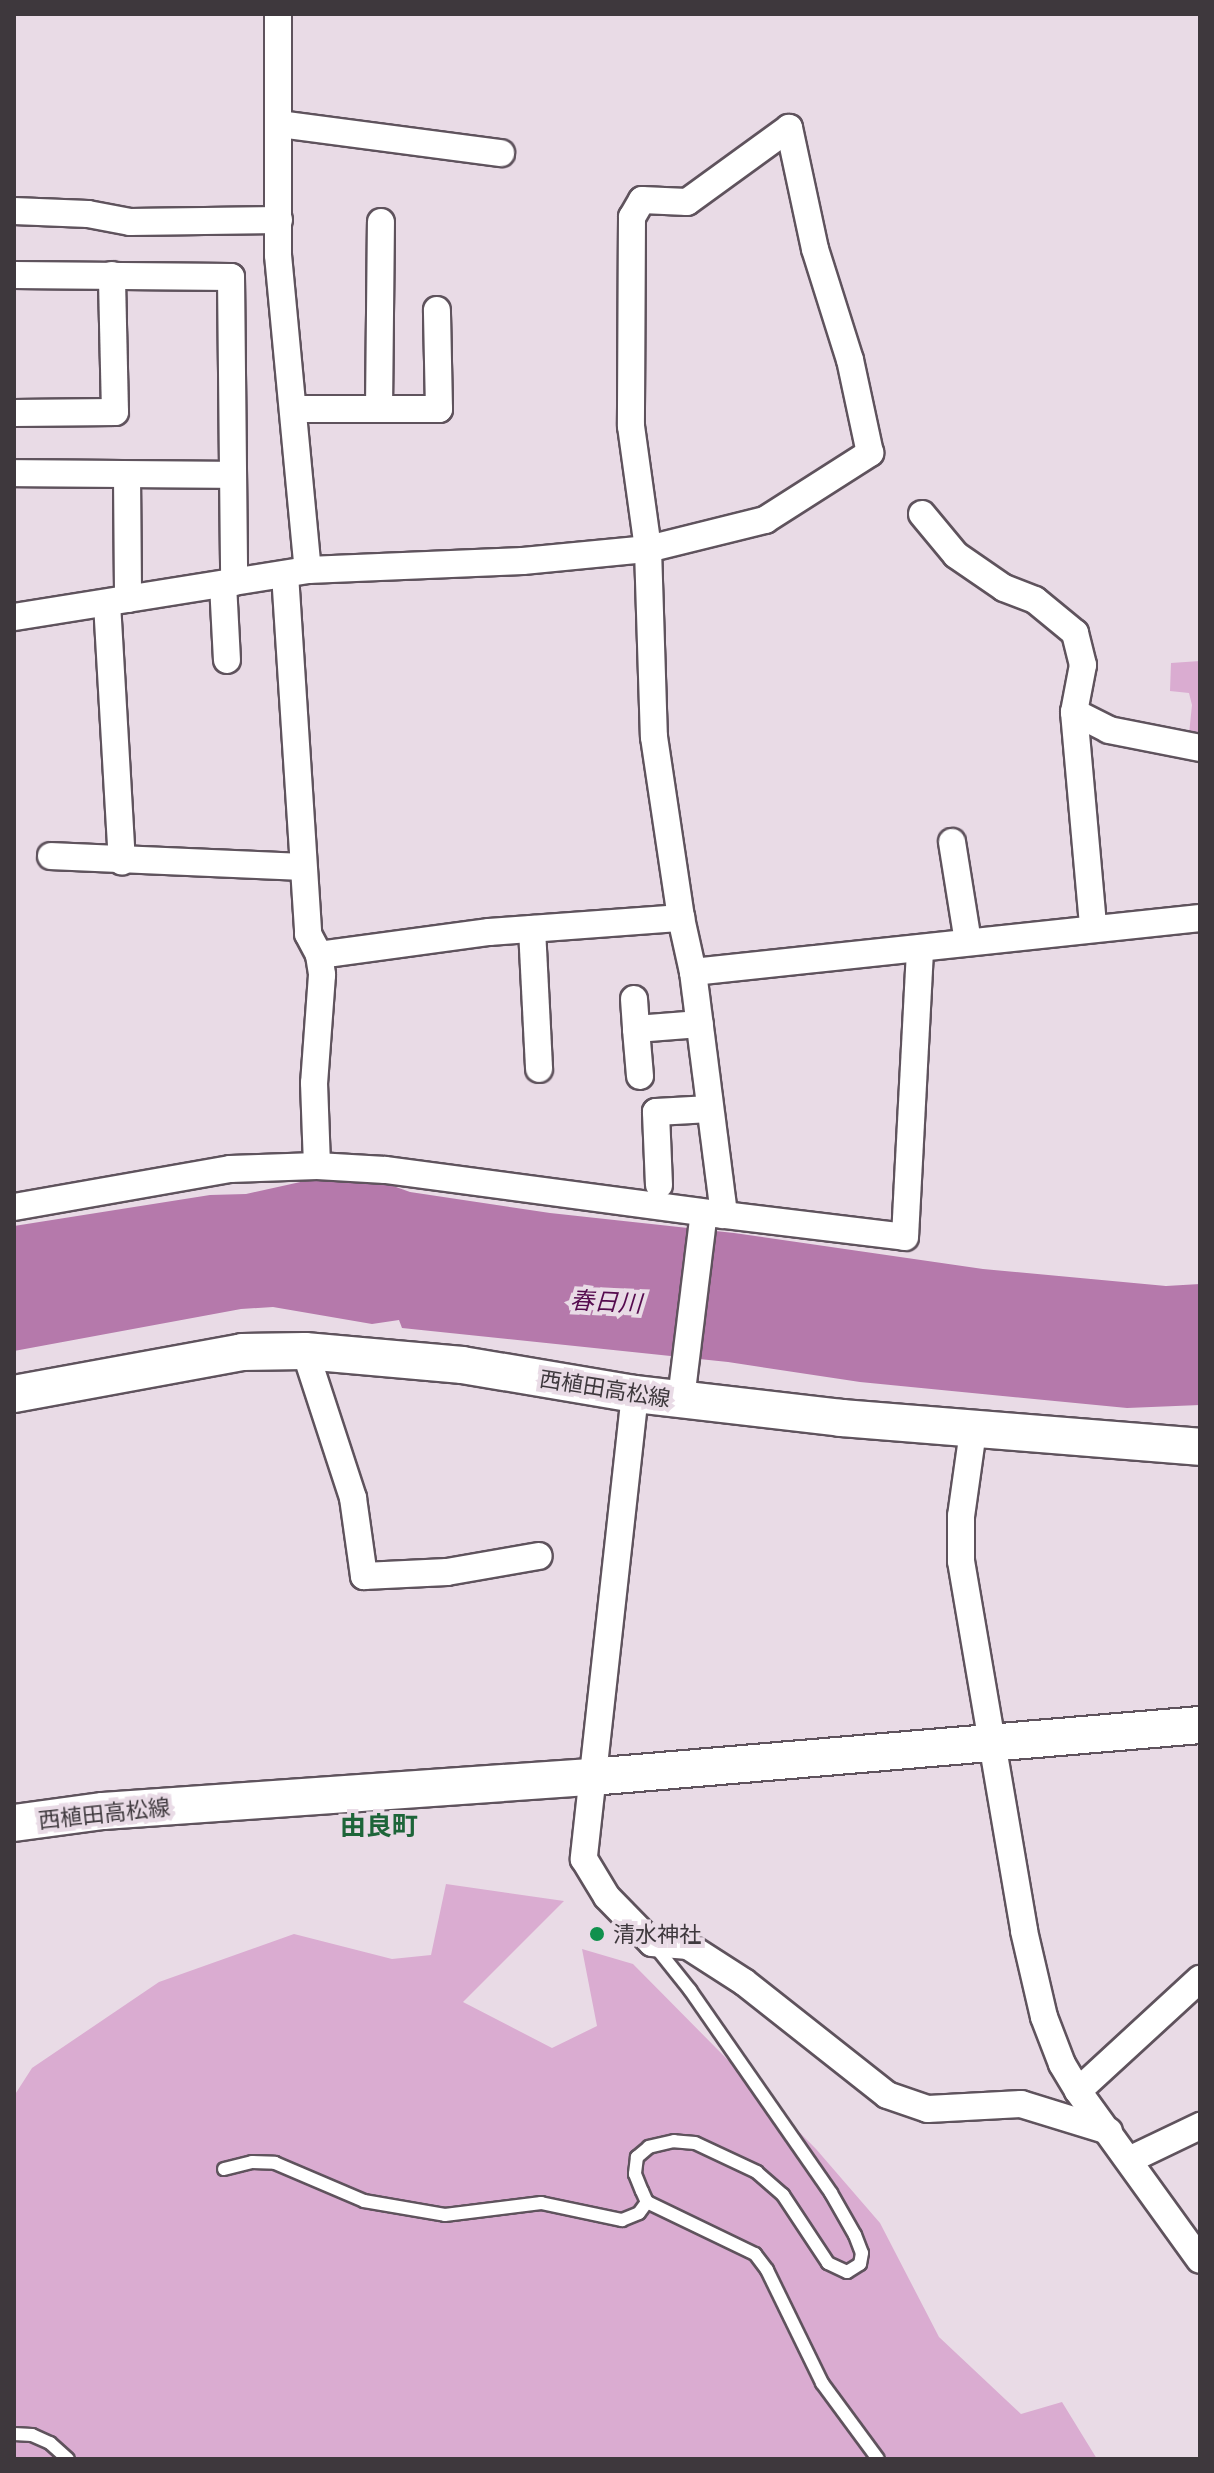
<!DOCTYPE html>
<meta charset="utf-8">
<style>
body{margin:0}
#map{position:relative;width:1214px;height:2473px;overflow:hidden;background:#e9dbe6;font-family:"IBM Plex Sans","Noto Sans JP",sans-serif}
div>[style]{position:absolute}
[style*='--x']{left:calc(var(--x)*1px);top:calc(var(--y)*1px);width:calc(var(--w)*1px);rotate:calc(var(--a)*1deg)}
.green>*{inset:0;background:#daacd1}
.water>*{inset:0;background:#b579ab}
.roads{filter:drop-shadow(2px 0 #5f535d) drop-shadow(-2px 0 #5f535d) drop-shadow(0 2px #5f535d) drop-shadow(0 -2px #5f535d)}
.lane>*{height:12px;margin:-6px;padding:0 6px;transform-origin:6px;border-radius:6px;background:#fff}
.street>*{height:26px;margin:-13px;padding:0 13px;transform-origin:13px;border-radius:13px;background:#fff}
.secondary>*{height:36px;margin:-18px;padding:0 18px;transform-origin:18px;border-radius:18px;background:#fff}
.dots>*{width:22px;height:22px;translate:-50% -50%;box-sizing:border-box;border:4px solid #e9dbe6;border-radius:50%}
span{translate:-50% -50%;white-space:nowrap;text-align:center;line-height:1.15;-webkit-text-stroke:8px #e9dbe6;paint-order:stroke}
.street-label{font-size:22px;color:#3e383d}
.poi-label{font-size:22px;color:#3e383d}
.left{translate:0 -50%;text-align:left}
.water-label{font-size:24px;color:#550a4e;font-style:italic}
.quarter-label{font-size:26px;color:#1d6539;font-weight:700}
.frame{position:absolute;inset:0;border:16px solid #3e383d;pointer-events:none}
</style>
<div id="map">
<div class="green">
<i style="clip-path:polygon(1200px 661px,1200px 738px,1189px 734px,1192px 705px,1189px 693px,1170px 691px,1171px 663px)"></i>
<i style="clip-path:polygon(446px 1884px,564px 1901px,463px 2002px,552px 2048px,597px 2026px,582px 1949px,633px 1964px,816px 2149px,880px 2223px,939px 2337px,1021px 2414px,1062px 2402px,1097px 2459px,14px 2459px,14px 2096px,32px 2068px,159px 1982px,294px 1934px,392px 1959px,431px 1955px)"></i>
</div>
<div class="water">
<i style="clip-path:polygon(314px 1179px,382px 1182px,410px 1192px,550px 1213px,734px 1233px,983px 1269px,1166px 1286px,1200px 1284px,1200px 1405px,1127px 1408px,860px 1382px,728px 1362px,402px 1328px,399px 1320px,372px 1324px,273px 1307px,241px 1309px,14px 1351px,14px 1226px,210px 1195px,246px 1194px)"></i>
</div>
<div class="roads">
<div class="lane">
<i style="--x:654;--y:1945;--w:58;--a:51.3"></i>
<i style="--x:690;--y:1990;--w:247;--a:55.2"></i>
<i style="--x:831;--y:2193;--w:48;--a:60.3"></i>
<i style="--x:855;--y:2235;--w:19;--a:69"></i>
<i style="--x:862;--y:2253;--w:11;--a:100"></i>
<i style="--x:860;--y:2264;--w:15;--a:148"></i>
<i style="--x:847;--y:2272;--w:21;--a:-155"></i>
<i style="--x:828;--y:2263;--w:82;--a:-123.5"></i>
<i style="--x:783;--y:2195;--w:35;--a:-139"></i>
<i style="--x:757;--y:2172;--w:68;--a:-154.9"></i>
<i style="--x:695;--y:2143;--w:21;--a:-175"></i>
<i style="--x:674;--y:2141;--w:26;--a:167"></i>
<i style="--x:649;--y:2147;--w:16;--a:140"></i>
<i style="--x:637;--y:2157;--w:17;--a:97"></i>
<i style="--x:635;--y:2174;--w:18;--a:68"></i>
<i style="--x:642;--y:2191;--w:12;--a:66"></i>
<i style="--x:647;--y:2202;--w:120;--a:25.7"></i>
<i style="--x:755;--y:2254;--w:20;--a:53"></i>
<i style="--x:767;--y:2270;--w:126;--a:64"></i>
<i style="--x:822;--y:2383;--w:94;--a:53.6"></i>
<i style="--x:224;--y:2169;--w:29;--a:-14"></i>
<i style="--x:252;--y:2162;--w:23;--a:2"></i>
<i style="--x:275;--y:2163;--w:97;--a:23.1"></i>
<i style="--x:364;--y:2201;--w:82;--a:9.8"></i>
<i style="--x:445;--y:2215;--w:97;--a:-7.1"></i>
<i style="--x:541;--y:2203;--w:83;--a:11.9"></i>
<i style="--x:622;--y:2220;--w:18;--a:-22"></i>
<i style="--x:639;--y:2213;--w:14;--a:-54"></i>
<i style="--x:14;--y:2434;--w:18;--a:3"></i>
<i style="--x:32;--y:2435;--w:20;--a:24"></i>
<i style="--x:50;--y:2443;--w:24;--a:42"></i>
</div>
<div class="street">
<i style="--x:278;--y:14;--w:241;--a:90"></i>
<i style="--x:278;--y:255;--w:316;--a:84.6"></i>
<i style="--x:280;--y:124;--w:223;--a:7.5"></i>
<i style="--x:14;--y:211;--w:74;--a:2.3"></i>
<i style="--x:88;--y:214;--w:43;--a:10.8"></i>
<i style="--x:130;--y:222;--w:149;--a:-0.8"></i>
<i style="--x:14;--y:275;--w:217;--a:0.5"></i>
<i style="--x:231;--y:277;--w:305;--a:89.4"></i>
<i style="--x:293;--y:409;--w:146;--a:0"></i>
<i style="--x:439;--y:409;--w:99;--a:-91.2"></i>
<i style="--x:379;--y:409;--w:187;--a:-89.4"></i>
<i style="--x:14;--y:413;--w:101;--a:-0.6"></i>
<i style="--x:115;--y:412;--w:137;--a:-91.3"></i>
<i style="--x:14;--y:473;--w:219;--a:0.5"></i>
<i style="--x:127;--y:476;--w:123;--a:89.5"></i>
<i style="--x:922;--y:514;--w:53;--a:50.3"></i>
<i style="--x:956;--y:555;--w:58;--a:34.5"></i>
<i style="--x:1004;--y:588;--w:33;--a:21"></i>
<i style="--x:1035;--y:600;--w:52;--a:39.5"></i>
<i style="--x:1075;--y:633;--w:33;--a:76"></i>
<i style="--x:1083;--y:665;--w:48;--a:100.8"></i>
<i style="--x:1074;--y:712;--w:216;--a:84.9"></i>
<i style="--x:285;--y:574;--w:361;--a:86.3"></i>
<i style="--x:308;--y:934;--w:24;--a:62"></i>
<i style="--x:319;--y:955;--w:20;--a:81"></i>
<i style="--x:322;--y:975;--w:108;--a:94.2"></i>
<i style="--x:314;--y:1083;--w:83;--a:87.9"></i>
<i style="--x:223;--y:584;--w:76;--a:87"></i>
<i style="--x:107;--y:603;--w:259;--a:86.7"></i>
<i style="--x:14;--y:617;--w:298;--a:-9.1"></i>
<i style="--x:308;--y:570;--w:215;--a:-2.4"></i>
<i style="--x:523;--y:561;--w:126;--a:-5.5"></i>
<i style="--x:648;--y:549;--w:121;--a:-13.9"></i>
<i style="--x:765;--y:520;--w:125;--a:-32.5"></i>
<i style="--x:870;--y:453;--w:95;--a:-102.1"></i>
<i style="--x:850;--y:360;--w:116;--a:-107.5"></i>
<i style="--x:815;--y:249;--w:124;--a:-102.1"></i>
<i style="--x:789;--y:128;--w:126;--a:144"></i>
<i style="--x:687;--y:202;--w:45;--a:-177.5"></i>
<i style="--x:642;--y:200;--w:20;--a:120"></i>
<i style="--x:632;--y:217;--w:209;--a:90.3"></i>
<i style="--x:631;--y:426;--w:124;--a:82.1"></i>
<i style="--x:648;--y:549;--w:188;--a:88.2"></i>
<i style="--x:654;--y:737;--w:183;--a:81.5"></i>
<i style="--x:681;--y:918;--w:55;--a:77.5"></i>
<i style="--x:693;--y:972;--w:245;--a:82.7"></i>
<i style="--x:724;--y:1215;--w:342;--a:-172.4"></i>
<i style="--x:385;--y:1170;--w:68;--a:-176.6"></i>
<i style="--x:317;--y:1166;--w:87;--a:178"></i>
<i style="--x:230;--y:1169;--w:219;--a:170"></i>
<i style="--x:1074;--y:712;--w:39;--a:27"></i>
<i style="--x:1109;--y:730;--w:93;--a:11.2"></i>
<i style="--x:952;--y:842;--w:101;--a:80.9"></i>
<i style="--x:51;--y:856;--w:251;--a:2.5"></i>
<i style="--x:532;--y:929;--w:140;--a:87.1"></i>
<i style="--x:319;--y:955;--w:172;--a:-7.7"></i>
<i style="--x:489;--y:932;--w:193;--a:-4.2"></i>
<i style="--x:693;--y:972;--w:510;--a:-6.08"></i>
<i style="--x:634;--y:999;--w:30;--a:86"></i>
<i style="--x:640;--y:1076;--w:47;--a:-94.9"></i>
<i style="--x:636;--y:1029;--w:64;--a:-4.5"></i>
<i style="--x:659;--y:1185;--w:73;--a:-92.4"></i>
<i style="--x:656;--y:1112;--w:54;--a:-3.2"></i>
<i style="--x:724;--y:1215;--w:182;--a:6.9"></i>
<i style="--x:905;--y:1237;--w:289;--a:-87"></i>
<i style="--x:305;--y:1351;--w:155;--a:71.9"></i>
<i style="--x:353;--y:1498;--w:79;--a:82"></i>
<i style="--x:364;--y:1576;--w:83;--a:-2.8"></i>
<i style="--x:447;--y:1572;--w:93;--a:-9.9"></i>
<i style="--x:635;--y:1394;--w:468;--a:96.3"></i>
<i style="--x:584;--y:1859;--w:44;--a:58.8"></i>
<i style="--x:607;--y:1897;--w:64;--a:45.6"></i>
<i style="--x:652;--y:1943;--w:36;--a:5"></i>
<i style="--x:688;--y:1946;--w:67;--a:32.7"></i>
<i style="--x:744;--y:1982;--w:182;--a:38.3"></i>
<i style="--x:887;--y:2095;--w:43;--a:18.9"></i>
<i style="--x:928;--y:2109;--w:93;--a:-3.1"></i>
<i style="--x:1021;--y:2104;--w:92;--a:17.1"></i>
<i style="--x:681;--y:1399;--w:187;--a:-83"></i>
<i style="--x:973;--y:1431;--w:86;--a:98"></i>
<i style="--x:961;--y:1516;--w:45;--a:90"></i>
<i style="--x:961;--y:1561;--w:375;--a:80.3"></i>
<i style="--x:1024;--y:1931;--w:88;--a:76.9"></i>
<i style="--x:1044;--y:2017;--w:50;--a:69"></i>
<i style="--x:1062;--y:2064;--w:31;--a:59"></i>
<i style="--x:1078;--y:2091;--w:208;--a:54.2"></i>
<i style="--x:1078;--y:2091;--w:166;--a:-42.6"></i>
<i style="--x:1129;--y:2160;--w:79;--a:-25.6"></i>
</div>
<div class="secondary">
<i style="--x:14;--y:1394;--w:232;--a:-10.4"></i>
<i style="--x:242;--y:1352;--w:63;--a:-0.9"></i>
<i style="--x:305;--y:1351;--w:158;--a:5.1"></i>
<i style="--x:462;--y:1365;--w:175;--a:9.5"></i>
<i style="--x:635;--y:1394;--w:207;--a:6.6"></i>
<i style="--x:841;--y:1418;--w:360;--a:4.6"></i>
<i style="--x:14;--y:1823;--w:90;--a:-7.7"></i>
<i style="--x:103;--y:1811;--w:489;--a:-4"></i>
<i style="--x:591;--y:1777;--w:611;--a:-4.88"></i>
</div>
</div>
<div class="dots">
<i style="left:597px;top:1934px;background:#10904d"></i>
</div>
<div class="street-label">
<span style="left:605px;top:1388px;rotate:9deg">西植田高松線</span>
<span style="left:104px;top:1813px;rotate:-6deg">西植田高松線</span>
</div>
<div class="poi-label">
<span class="left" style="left:613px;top:1934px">清水神社</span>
</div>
<div class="water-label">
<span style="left:606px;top:1302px;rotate:3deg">春日川</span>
</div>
<div class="quarter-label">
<span style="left:379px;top:1826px">由良町</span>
</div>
<div class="frame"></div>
</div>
